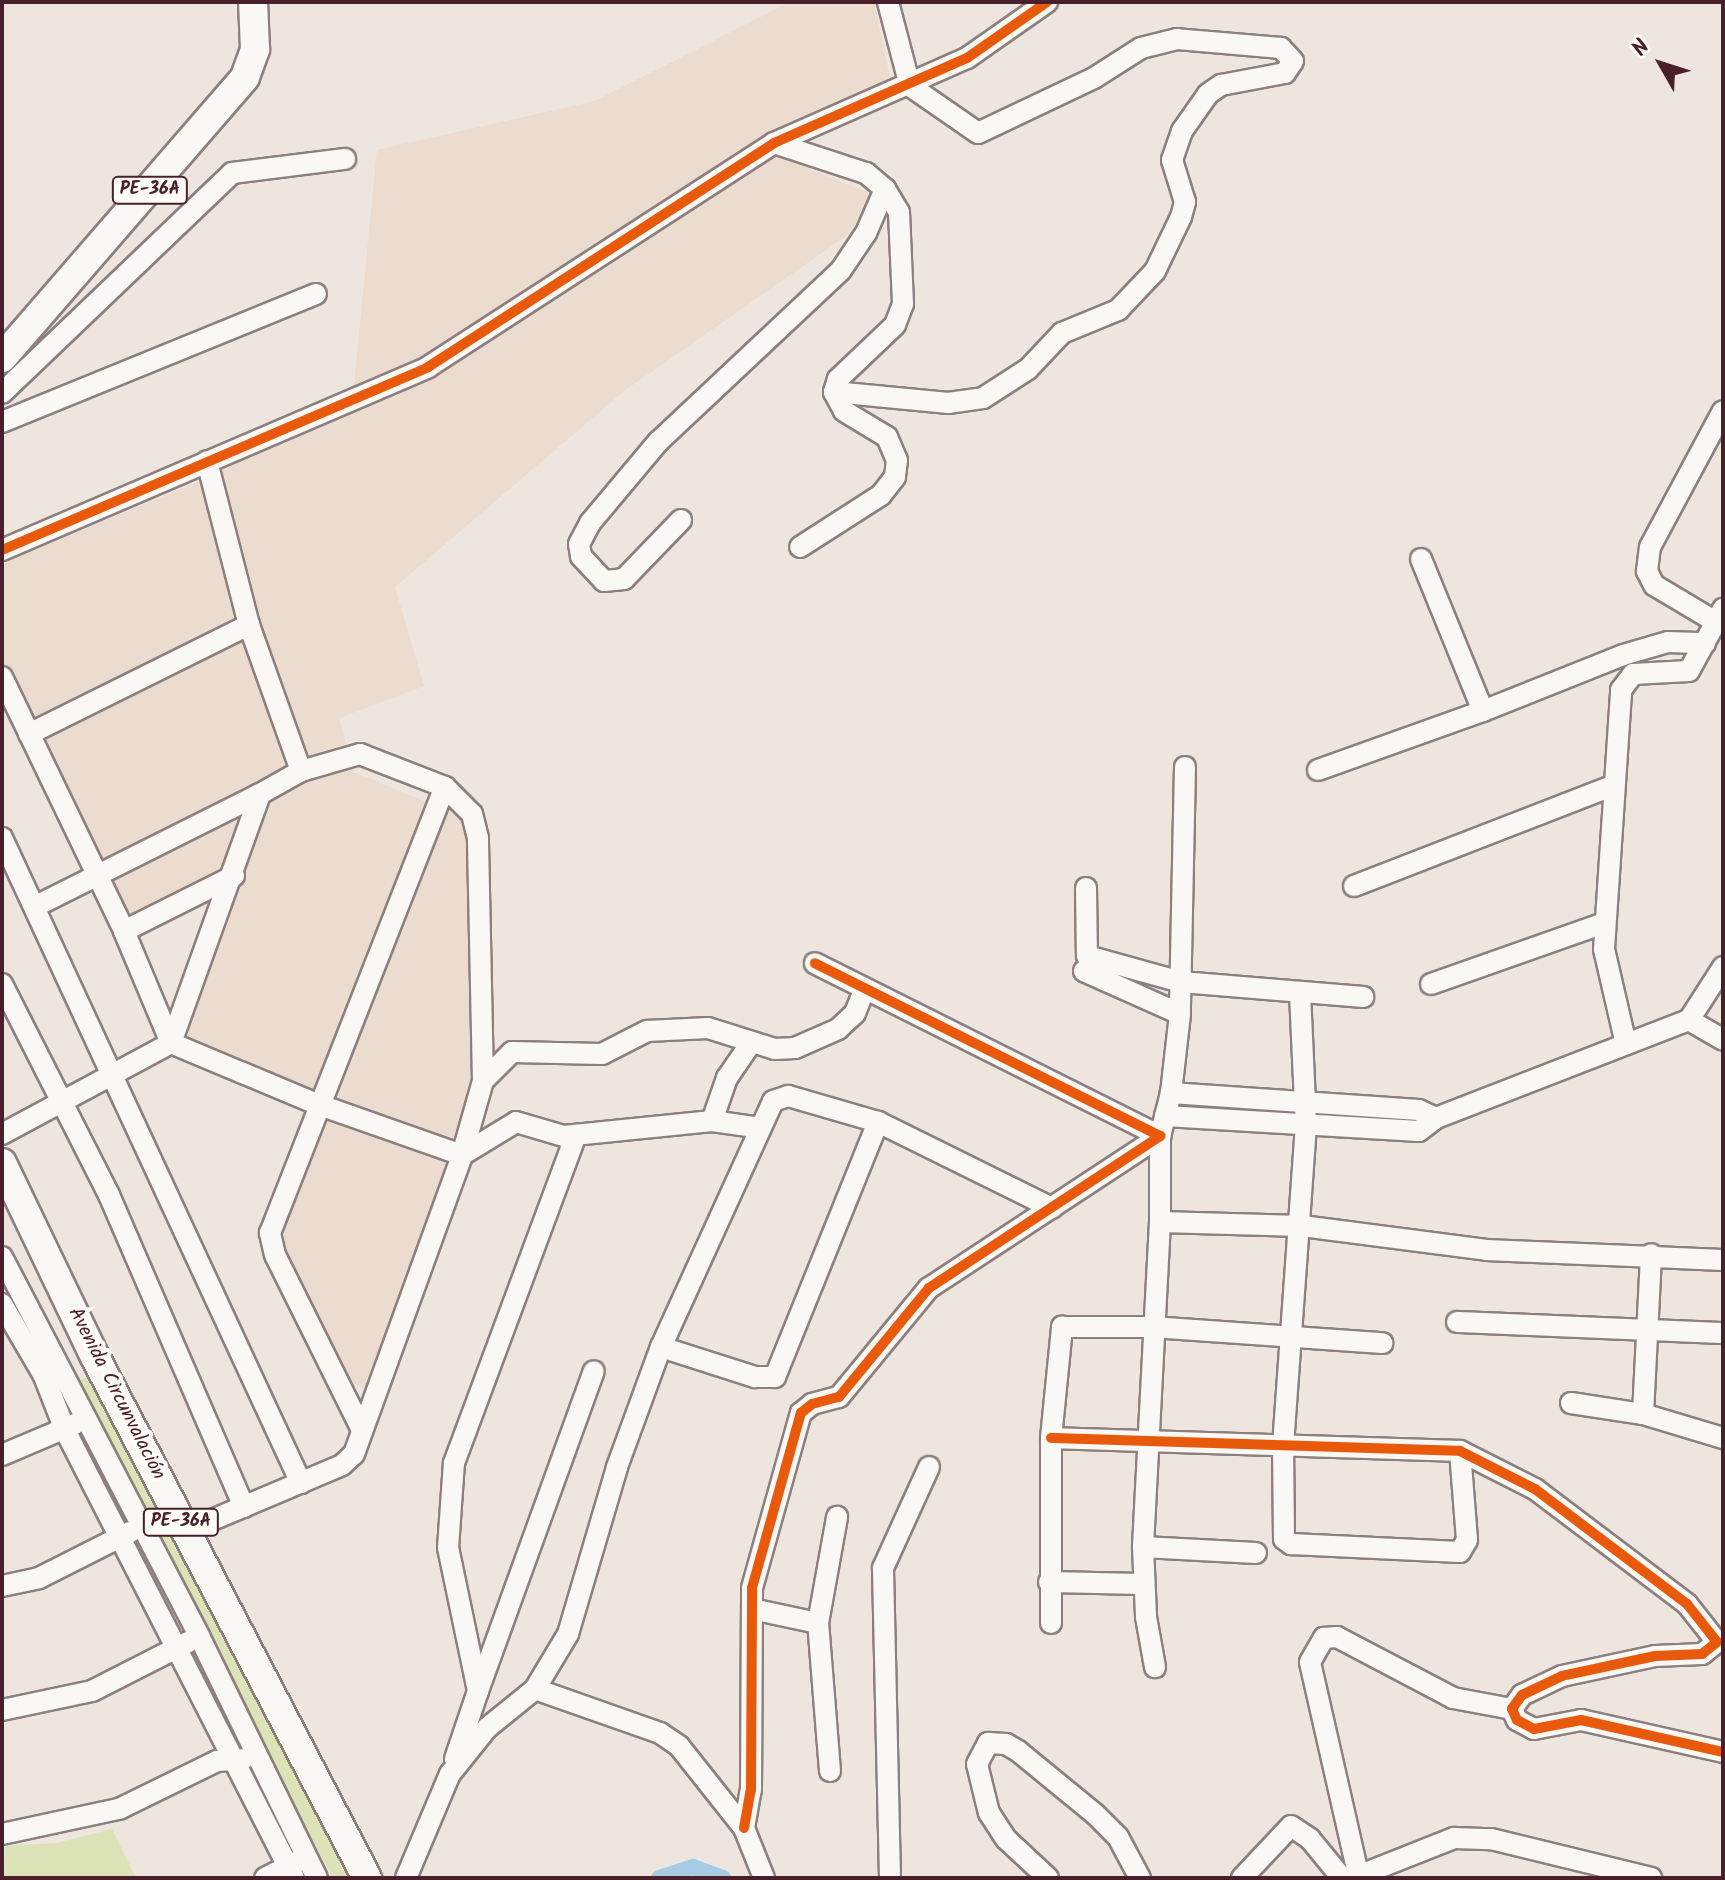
<!DOCTYPE html>
<meta charset="utf-8">
<style>
body{margin:0}
#map{position:relative;width:1725px;height:1880px;overflow:hidden;background:#ede5de;font-family:Kalam,sans-serif}
div>[style]{position:absolute}
[style*='--x']{left:calc(var(--x)*1px);top:calc(var(--y)*1px);width:calc(var(--w)*1px);rotate:calc(var(--a)*1deg)}
.built>*{inset:0;background:#ecdbcf}
.green>*{inset:0;background:#dbe3b7;transform-origin:0 0}
.canal>*{height:16px;margin:-8px;padding:0 8px;transform-origin:8px;border-radius:8px;background:#a6cbe4}
.roads{filter:drop-shadow(2px 0 #8c807f) drop-shadow(-2px 0 #8c807f) drop-shadow(0 2px #8c807f) drop-shadow(0 -2px #8c807f)}
.minor>*{height:20px;margin:-10px;padding:0 10px;transform-origin:10px;border-radius:10px;background:#f9f8f5}
.highway>*{height:28px;margin:-14px;padding:0 14px;transform-origin:14px;border-radius:14px;background:#f9f8f5}
.cycleway>*{height:10px;margin:-5px;padding:0 5px;transform-origin:5px;border-radius:5px;background:#e8590c}
span{translate:-50% -50%;white-space:nowrap;text-align:center;line-height:1.15;-webkit-text-stroke:8px #fdfcf7;paint-order:stroke}
.shield-label span{padding:2px 6px;background:#fdfcf7;border:2px solid;border-radius:6px;-webkit-text-stroke-width:0}
.shield-label{font-size:18px;color:#4a1f2b;font-weight:700}
.street-label{font-size:20px;color:#4a1f2b}
.frame{position:absolute;inset:0;border:4px solid #4a1f2b;pointer-events:none}
.north{position:absolute;left:1621px;top:24px;width:80px;height:80px;-webkit-text-stroke:6px #fdfcf7;paint-order:stroke;rotate:309deg;font-size:22px;font-weight:700;line-height:32px;text-align:center;color:#4a1f2b}
.north::after{content:'';display:block;margin:auto;width:28px;height:36px;background:#4a1f2b;clip-path:polygon(50% 0,100% 100%,50% 72%,0 100%)}
</style>
<div id="map">
<div class="built">
<i style="clip-path:polygon(790px 2px,874px 2px,894px 97px,803px 142px,811px 170px,876px 196px,846px 236px,624px 391px,395px 587px,424px 686px,339px 718px,354px 772px,465px 818px,484px 911px,473px 1164px,381px 1396px,320px 1367px,261px 1234px,303px 1111px,181px 1057px,175px 1045px,232px 886px,117px 935px,2px 692px,2px 564px,205px 479px,352px 406px,377px 150px,595px 101px)"></i>
</div>
<div class="green">
<i style="left:96px;top:1372px;width:567px;height:19px;rotate:63deg"></i>
<i style="clip-path:polygon(112px 1829px,136px 1878px,4px 1878px,5px 1846px,57px 1843px)"></i>
</div>
<div class="canal">
<i style="--x:659;--y:1878;--w:36;--a:-18"></i>
<i style="--x:693;--y:1867;--w:32;--a:20"></i>
</div>
<div class="roads">
<div class="minor">
<i style="--x:774;--y:143;--w:97;--a:18.1"></i>
<i style="--x:866;--y:173;--w:25;--a:40"></i>
<i style="--x:885;--y:189;--w:27;--a:59"></i>
<i style="--x:899;--y:212;--w:92;--a:87.5"></i>
<i style="--x:903;--y:304;--w:22;--a:111"></i>
<i style="--x:895;--y:325;--w:79;--a:136.5"></i>
<i style="--x:838;--y:379;--w:14;--a:107"></i>
<i style="--x:834;--y:392;--w:21;--a:62"></i>
<i style="--x:844;--y:411;--w:50;--a:31.2"></i>
<i style="--x:887;--y:437;--w:25;--a:67"></i>
<i style="--x:897;--y:460;--w:17;--a:97"></i>
<i style="--x:895;--y:477;--w:23;--a:128"></i>
<i style="--x:881;--y:495;--w:96;--a:147.3"></i>
<i style="--x:834;--y:392;--w:115;--a:5.5"></i>
<i style="--x:948;--y:403;--w:35;--a:-8"></i>
<i style="--x:983;--y:398;--w:54;--a:-32.8"></i>
<i style="--x:1028;--y:369;--w:50;--a:-46.6"></i>
<i style="--x:1062;--y:333;--w:61;--a:-22.3"></i>
<i style="--x:1118;--y:310;--w:54;--a:-46.5"></i>
<i style="--x:1155;--y:271;--w:60;--a:-64.3"></i>
<i style="--x:1181;--y:217;--w:16;--a:-75"></i>
<i style="--x:1185;--y:202;--w:44;--a:-107.2"></i>
<i style="--x:1172;--y:160;--w:31;--a:-71"></i>
<i style="--x:1182;--y:131;--w:45;--a:-54.9"></i>
<i style="--x:1208;--y:94;--w:16;--a:-35"></i>
<i style="--x:1221;--y:85;--w:65;--a:-10.6"></i>
<i style="--x:1285;--y:73;--w:14;--a:-56"></i>
<i style="--x:1293;--y:61;--w:18;--a:-133"></i>
<i style="--x:1281;--y:48;--w:104;--a:-175.1"></i>
<i style="--x:1177;--y:39;--w:37;--a:166"></i>
<i style="--x:1141;--y:48;--w:56;--a:147.4"></i>
<i style="--x:1094;--y:78;--w:128;--a:154.6"></i>
<i style="--x:978;--y:133;--w:83;--a:-145.3"></i>
<i style="--x:910;--y:86;--w:87;--a:-104.7"></i>
<i style="--x:2;--y:393;--w:318;--a:-43.7"></i>
<i style="--x:232;--y:173;--w:114;--a:-7.1"></i>
<i style="--x:2;--y:422;--w:339;--a:-22.2"></i>
<i style="--x:681;--y:520;--w:82;--a:134"></i>
<i style="--x:624;--y:579;--w:20;--a:174"></i>
<i style="--x:604;--y:581;--w:34;--a:-133"></i>
<i style="--x:581;--y:556;--w:12;--a:-99"></i>
<i style="--x:579;--y:544;--w:24;--a:-62"></i>
<i style="--x:590;--y:523;--w:106;--a:-50"></i>
<i style="--x:658;--y:442;--w:251;--a:-43.2"></i>
<i style="--x:841;--y:270;--w:45;--a:-56"></i>
<i style="--x:866;--y:233;--w:48;--a:-66.6"></i>
<i style="--x:2;--y:550;--w:464;--a:-23.2"></i>
<i style="--x:428;--y:367;--w:412;--a:-32.9"></i>
<i style="--x:774;--y:143;--w:211;--a:-23.8"></i>
<i style="--x:967;--y:58;--w:98;--a:-35"></i>
<i style="--x:1421;--y:559;--w:164;--a:67.8"></i>
<i style="--x:1483;--y:711;--w:151;--a:-21.8"></i>
<i style="--x:1623;--y:655;--w:47;--a:-16.1"></i>
<i style="--x:1668;--y:642;--w:37;--a:2"></i>
<i style="--x:1716;--y:622;--w:72;--a:-149.2"></i>
<i style="--x:1654;--y:585;--w:16;--a:-117"></i>
<i style="--x:1647;--y:571;--w:24;--a:-83"></i>
<i style="--x:1650;--y:547;--w:154;--a:-61.8"></i>
<i style="--x:2;--y:677;--w:282;--a:64.3"></i>
<i style="--x:124;--y:931;--w:121;--a:67.2"></i>
<i style="--x:29;--y:734;--w:246;--a:-26.4"></i>
<i style="--x:1185;--y:767;--w:247;--a:91.2"></i>
<i style="--x:1180;--y:1014;--w:80;--a:96.5"></i>
<i style="--x:1171;--y:1093;--w:44;--a:104.3"></i>
<i style="--x:1160;--y:1136;--w:86;--a:90"></i>
<i style="--x:1160;--y:1222;--w:325;--a:93"></i>
<i style="--x:1143;--y:1547;--w:113;--a:3"></i>
<i style="--x:1318;--y:770;--w:175;--a:-19.7"></i>
<i style="--x:2;--y:838;--w:711;--a:65.13"></i>
<i style="--x:1354;--y:886;--w:277;--a:-21.2"></i>
<i style="--x:1086;--y:888;--w:68;--a:89.2"></i>
<i style="--x:1087;--y:956;--w:98;--a:15.5"></i>
<i style="--x:1181;--y:982;--w:183;--a:4.7"></i>
<i style="--x:36;--y:906;--w:250;--a:-26.6"></i>
<i style="--x:124;--y:931;--w:123;--a:-26.6"></i>
<i style="--x:1084;--y:971;--w:105;--a:24.1"></i>
<i style="--x:2;--y:984;--w:237;--a:63.1"></i>
<i style="--x:109;--y:1195;--w:340;--a:66.6"></i>
<i style="--x:1431;--y:984;--w:183;--a:-19.4"></i>
<i style="--x:1300;--y:993;--w:132;--a:87.4"></i>
<i style="--x:1306;--y:1125;--w:319;--a:94.1"></i>
<i style="--x:1283;--y:1443;--w:96;--a:89.4"></i>
<i style="--x:1284;--y:1539;--w:9;--a:36"></i>
<i style="--x:1291;--y:1544;--w:169;--a:2.7"></i>
<i style="--x:1460;--y:1552;--w:14;--a:-60"></i>
<i style="--x:1467;--y:1540;--w:89;--a:-94.5"></i>
<i style="--x:1689;--y:1020;--w:39;--a:30"></i>
<i style="--x:1625;--y:1040;--w:93;--a:-103"></i>
<i style="--x:1604;--y:949;--w:260;--a:-86.2"></i>
<i style="--x:1621;--y:690;--w:20;--a:-53"></i>
<i style="--x:1633;--y:674;--w:56;--a:-3.1"></i>
<i style="--x:1689;--y:671;--w:71;--a:-61.3"></i>
<i style="--x:171;--y:1043;--w:264;--a:-70.3"></i>
<i style="--x:260;--y:794;--w:47;--a:-29.3"></i>
<i style="--x:301;--y:771;--w:155;--a:-109.6"></i>
<i style="--x:249;--y:625;--w:169;--a:-104.4"></i>
<i style="--x:483;--y:1081;--w:41;--a:-45"></i>
<i style="--x:512;--y:1052;--w:90;--a:1.3"></i>
<i style="--x:602;--y:1054;--w:51;--a:-27.1"></i>
<i style="--x:647;--y:1031;--w:61;--a:-2.8"></i>
<i style="--x:708;--y:1028;--w:70;--a:17.4"></i>
<i style="--x:775;--y:1049;--w:20;--a:-3"></i>
<i style="--x:795;--y:1048;--w:47;--a:-23.8"></i>
<i style="--x:838;--y:1029;--w:23;--a:-43"></i>
<i style="--x:855;--y:1013;--w:24;--a:-68"></i>
<i style="--x:1165;--y:1116;--w:254;--a:3.4"></i>
<i style="--x:1419;--y:1131;--w:21;--a:-37"></i>
<i style="--x:1436;--y:1118;--w:19;--a:-155"></i>
<i style="--x:1419;--y:1110;--w:249;--a:-176.1"></i>
<i style="--x:1436;--y:1118;--w:271;--a:-21.2"></i>
<i style="--x:1689;--y:1020;--w:63;--a:-57.3"></i>
<i style="--x:712;--y:1121;--w:46;--a:-70.8"></i>
<i style="--x:727;--y:1078;--w:42;--a:-55.6"></i>
<i style="--x:2;--y:1134;--w:192;--a:-28.3"></i>
<i style="--x:171;--y:1043;--w:158;--a:22.7"></i>
<i style="--x:317;--y:1104;--w:154;--a:19.4"></i>
<i style="--x:462;--y:1155;--w:63;--a:-31.4"></i>
<i style="--x:516;--y:1122;--w:50;--a:16.3"></i>
<i style="--x:564;--y:1136;--w:149;--a:-5.8"></i>
<i style="--x:712;--y:1121;--w:49;--a:8.1"></i>
<i style="--x:1160;--y:1222;--w:142;--a:1.6"></i>
<i style="--x:1302;--y:1226;--w:186;--a:7.4"></i>
<i style="--x:1486;--y:1250;--w:237;--a:2.4"></i>
<i style="--x:2;--y:1257;--w:427;--a:62.5"></i>
<i style="--x:199;--y:1636;--w:269;--a:64"></i>
<i style="--x:2;--y:1304;--w:83;--a:59.7"></i>
<i style="--x:44;--y:1376;--w:58;--a:68.7"></i>
<i style="--x:65;--y:1430;--w:503;--a:62.93"></i>
<i style="--x:1457;--y:1322;--w:266;--a:2.4"></i>
<i style="--x:661;--y:1347;--w:99;--a:17.7"></i>
<i style="--x:755;--y:1377;--w:20;--a:0"></i>
<i style="--x:775;--y:1377;--w:275;--a:-68"></i>
<i style="--x:1571;--y:1403;--w:73;--a:8.7"></i>
<i style="--x:1643;--y:1414;--w:84;--a:16.7"></i>
<i style="--x:1643;--y:1414;--w:160;--a:-87.1"></i>
<i style="--x:362;--y:1430;--w:195;--a:-116.4"></i>
<i style="--x:275;--y:1255;--w:23;--a:-103"></i>
<i style="--x:270;--y:1233;--w:479;--a:-68.6"></i>
<i style="--x:1051;--y:1438;--w:409;--a:1.8"></i>
<i style="--x:1460;--y:1451;--w:84;--a:26.9"></i>
<i style="--x:1535;--y:1489;--w:191;--a:37.1"></i>
<i style="--x:1687;--y:1604;--w:48;--a:51.7"></i>
<i style="--x:1717;--y:1642;--w:19;--a:141"></i>
<i style="--x:1702;--y:1654;--w:47;--a:177.6"></i>
<i style="--x:1655;--y:1656;--w:95;--a:167.9"></i>
<i style="--x:1562;--y:1676;--w:44;--a:154.6"></i>
<i style="--x:1522;--y:1695;--w:17;--a:126"></i>
<i style="--x:1512;--y:1709;--w:12;--a:66"></i>
<i style="--x:1517;--y:1720;--w:19;--a:28"></i>
<i style="--x:1534;--y:1729;--w:48;--a:-10.8"></i>
<i style="--x:1581;--y:1720;--w:146;--a:12.7"></i>
<i style="--x:2;--y:1455;--w:79;--a:-23"></i>
<i style="--x:186;--y:1531;--w:169;--a:-22.9"></i>
<i style="--x:342;--y:1465;--w:16;--a:-43"></i>
<i style="--x:354;--y:1454;--w:318;--a:-70.1"></i>
<i style="--x:462;--y:1155;--w:77;--a:-74.2"></i>
<i style="--x:483;--y:1081;--w:243;--a:-91.2"></i>
<i style="--x:478;--y:838;--w:25;--a:-104"></i>
<i style="--x:472;--y:814;--w:38;--a:-135"></i>
<i style="--x:445;--y:787;--w:91;--a:-158.8"></i>
<i style="--x:360;--y:754;--w:61;--a:163.9"></i>
<i style="--x:1143;--y:1547;--w:70;--a:87.5"></i>
<i style="--x:1146;--y:1617;--w:51;--a:79.8"></i>
<i style="--x:1049;--y:1582;--w:94;--a:1.2"></i>
<i style="--x:2;--y:1586;--w:38;--a:-12"></i>
<i style="--x:39;--y:1578;--w:102;--a:-26.8"></i>
<i style="--x:752;--y:1609;--w:67;--a:12"></i>
<i style="--x:1051;--y:1623;--w:185;--a:-90"></i>
<i style="--x:1051;--y:1438;--w:112;--a:-84.3"></i>
<i style="--x:1062;--y:1327;--w:90;--a:0"></i>
<i style="--x:1152;--y:1327;--w:231;--a:4"></i>
<i style="--x:535;--y:1689;--w:133;--a:19.4"></i>
<i style="--x:660;--y:1733;--w:23;--a:34"></i>
<i style="--x:679;--y:1746;--w:105;--a:51.6"></i>
<i style="--x:744;--y:1828;--w:54;--a:68.2"></i>
<i style="--x:478;--y:1691;--w:340;--a:-70.1"></i>
<i style="--x:2;--y:1710;--w:92;--a:-11.9"></i>
<i style="--x:92;--y:1691;--w:108;--a:-27"></i>
<i style="--x:455;--y:1759;--w:72;--a:-71.3"></i>
<i style="--x:478;--y:1691;--w:146;--a:-101.8"></i>
<i style="--x:448;--y:1548;--w:85;--a:-86"></i>
<i style="--x:454;--y:1463;--w:350;--a:-69.6"></i>
<i style="--x:830;--y:1771;--w:148;--a:-94.6"></i>
<i style="--x:818;--y:1623;--w:108;--a:-79.8"></i>
<i style="--x:744;--y:1828;--w:39;--a:-80"></i>
<i style="--x:751;--y:1790;--w:202;--a:-89.7"></i>
<i style="--x:752;--y:1588;--w:182;--a:-74.4"></i>
<i style="--x:801;--y:1413;--w:14;--a:-39"></i>
<i style="--x:812;--y:1404;--w:28;--a:-15"></i>
<i style="--x:839;--y:1397;--w:141;--a:-50.5"></i>
<i style="--x:929;--y:1288;--w:277;--a:-33.3"></i>
<i style="--x:1160;--y:1136;--w:386;--a:-153.4"></i>
<i style="--x:2;--y:1834;--w:120;--a:-12.1"></i>
<i style="--x:119;--y:1809;--w:109;--a:-26.1"></i>
<i style="--x:217;--y:1761;--w:26;--a:-4"></i>
<i style="--x:265;--y:1878;--w:36;--a:-27"></i>
<i style="--x:406;--y:1878;--w:113;--a:-67.1"></i>
<i style="--x:450;--y:1774;--w:59;--a:-51.2"></i>
<i style="--x:487;--y:1728;--w:62;--a:-39.1"></i>
<i style="--x:535;--y:1689;--w:64;--a:-59"></i>
<i style="--x:568;--y:1634;--w:174;--a:-73.6"></i>
<i style="--x:617;--y:1467;--w:128;--a:-69.9"></i>
<i style="--x:661;--y:1347;--w:270;--a:-65.5"></i>
<i style="--x:773;--y:1101;--w:16;--a:-18"></i>
<i style="--x:788;--y:1096;--w:94;--a:16.1"></i>
<i style="--x:878;--y:1122;--w:194;--a:26.3"></i>
<i style="--x:890;--y:1878;--w:310;--a:-91.3"></i>
<i style="--x:883;--y:1568;--w:111;--a:-65.5"></i>
<i style="--x:1048;--y:1878;--w:57;--a:-137.1"></i>
<i style="--x:1006;--y:1839;--w:31;--a:-123"></i>
<i style="--x:989;--y:1813;--w:50;--a:-103.8"></i>
<i style="--x:977;--y:1764;--w:24;--a:-62"></i>
<i style="--x:988;--y:1743;--w:18;--a:3"></i>
<i style="--x:1006;--y:1744;--w:14;--a:30"></i>
<i style="--x:1018;--y:1751;--w:99;--a:39.3"></i>
<i style="--x:1095;--y:1814;--w:33;--a:45"></i>
<i style="--x:1118;--y:1837;--w:47;--a:61.8"></i>
<i style="--x:1242;--y:1878;--w:71;--a:-46.7"></i>
<i style="--x:1291;--y:1826;--w:23;--a:34"></i>
<i style="--x:1310;--y:1839;--w:50;--a:50.6"></i>
<i style="--x:1353;--y:1878;--w:109;--a:-21.6"></i>
<i style="--x:1454;--y:1838;--w:37;--a:2"></i>
<i style="--x:1491;--y:1839;--w:165;--a:13.7"></i>
<i style="--x:1359;--y:1878;--w:221;--a:-102.8"></i>
<i style="--x:1310;--y:1662;--w:28;--a:-60"></i>
<i style="--x:1324;--y:1638;--w:13;--a:-4"></i>
<i style="--x:1337;--y:1637;--w:131;--a:27.7"></i>
<i style="--x:1453;--y:1698;--w:60;--a:10.6"></i>
</div>
<div class="highway">
<i style="--x:2;--y:358;--w:371;--a:-49.1"></i>
<i style="--x:245;--y:77;--w:30;--a:-70"></i>
<i style="--x:255;--y:49;--w:47;--a:-92.4"></i>
<i style="--x:2;--y:1163;--w:215;--a:64.4"></i>
<i style="--x:95;--y:1357;--w:588;--a:62.43"></i>
</div>
</div>
<div class="cycleway">
<i style="--x:2;--y:550;--w:464;--a:-23.2"></i>
<i style="--x:428;--y:367;--w:412;--a:-32.9"></i>
<i style="--x:774;--y:143;--w:211;--a:-23.8"></i>
<i style="--x:967;--y:58;--w:98;--a:-35"></i>
<i style="--x:1051;--y:1438;--w:409;--a:1.8"></i>
<i style="--x:1460;--y:1451;--w:84;--a:26.9"></i>
<i style="--x:1535;--y:1489;--w:191;--a:37.1"></i>
<i style="--x:1687;--y:1604;--w:48;--a:51.7"></i>
<i style="--x:1717;--y:1642;--w:19;--a:141"></i>
<i style="--x:1702;--y:1654;--w:47;--a:177.6"></i>
<i style="--x:1655;--y:1656;--w:95;--a:167.9"></i>
<i style="--x:1562;--y:1676;--w:44;--a:154.6"></i>
<i style="--x:1522;--y:1695;--w:17;--a:126"></i>
<i style="--x:1512;--y:1709;--w:12;--a:66"></i>
<i style="--x:1517;--y:1720;--w:19;--a:28"></i>
<i style="--x:1534;--y:1729;--w:48;--a:-10.8"></i>
<i style="--x:1581;--y:1720;--w:146;--a:12.7"></i>
<i style="--x:744;--y:1828;--w:39;--a:-80"></i>
<i style="--x:751;--y:1790;--w:202;--a:-89.7"></i>
<i style="--x:752;--y:1588;--w:182;--a:-74.4"></i>
<i style="--x:801;--y:1413;--w:14;--a:-39"></i>
<i style="--x:812;--y:1404;--w:28;--a:-15"></i>
<i style="--x:839;--y:1397;--w:141;--a:-50.5"></i>
<i style="--x:929;--y:1288;--w:277;--a:-33.3"></i>
<i style="--x:1160;--y:1136;--w:386;--a:-153.4"></i>
</div>
<div class="shield-label">
<span style="left:150px;top:190px">PE-36A</span>
<span style="left:181px;top:1522px">PE-36A</span>
</div>
<div class="street-label">
<span style="left:116px;top:1394px;rotate:63deg">Avenida Circunvalación</span>
</div>
<div class="frame"></div>
<div class="north">N</div>
</div>
